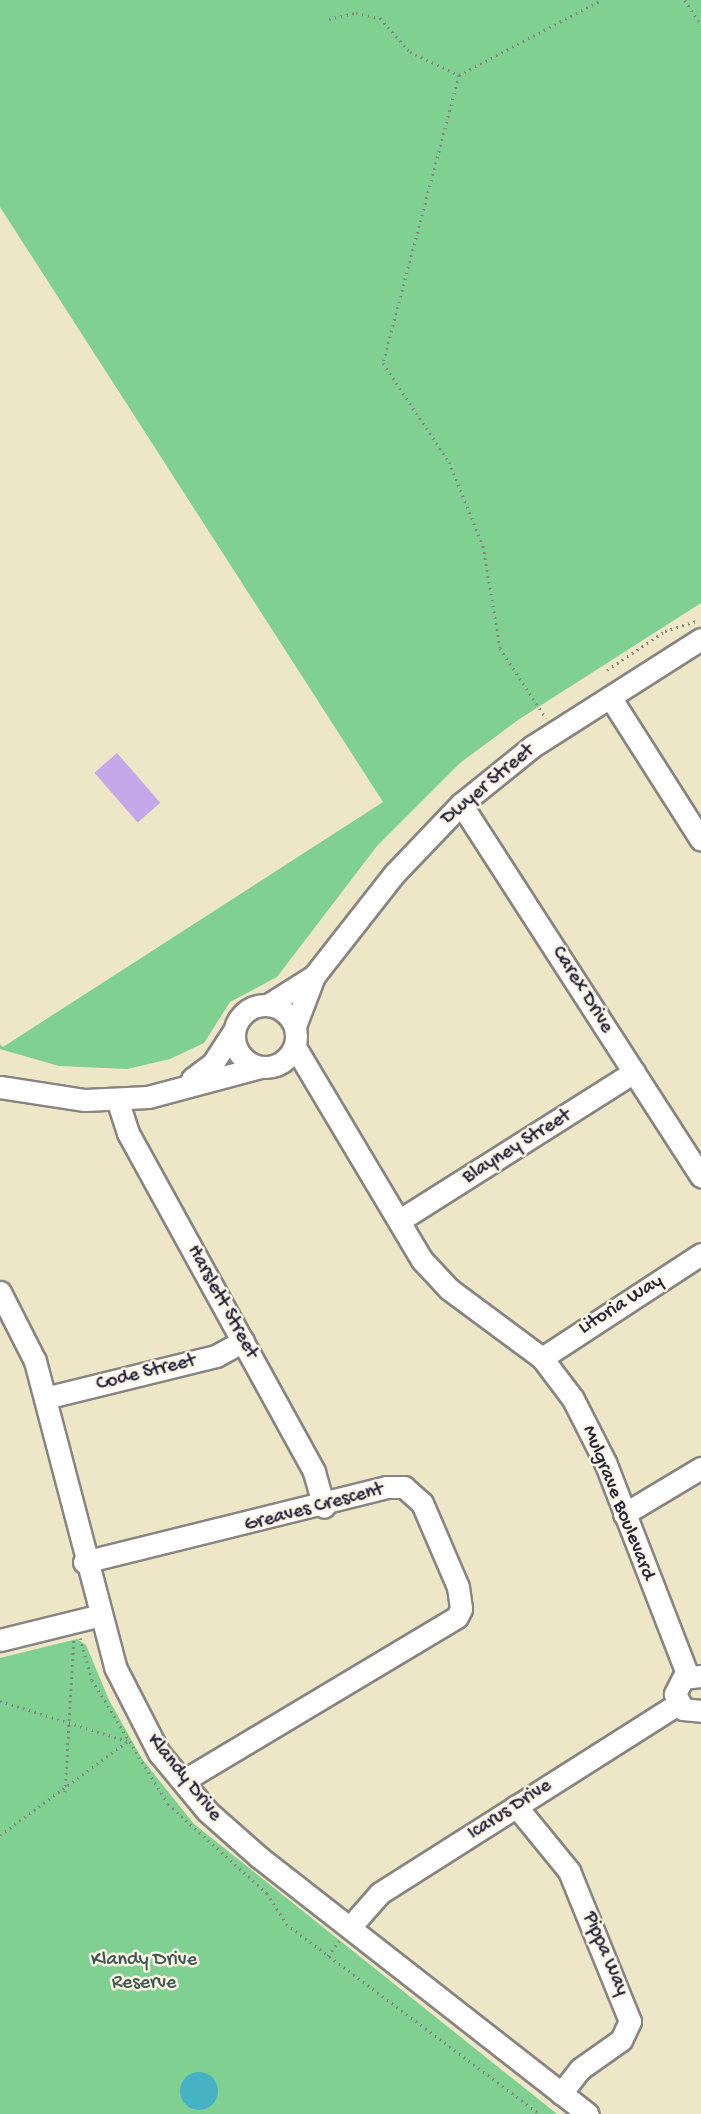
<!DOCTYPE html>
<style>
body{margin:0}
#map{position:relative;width:701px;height:2114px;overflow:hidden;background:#ede6c7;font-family:"Gochi Hand",sans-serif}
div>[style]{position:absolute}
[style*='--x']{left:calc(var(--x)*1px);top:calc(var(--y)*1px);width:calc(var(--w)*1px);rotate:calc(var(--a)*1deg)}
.green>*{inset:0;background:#80d191}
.water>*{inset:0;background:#46b2c4}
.round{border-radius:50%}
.building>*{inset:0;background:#c4a8e9;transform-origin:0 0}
.path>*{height:3px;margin-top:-1.5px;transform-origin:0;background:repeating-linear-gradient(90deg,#888481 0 1.5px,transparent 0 6px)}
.roads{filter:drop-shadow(2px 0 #888481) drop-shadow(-2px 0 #888481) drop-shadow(0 2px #888481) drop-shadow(0 -2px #888481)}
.minor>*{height:21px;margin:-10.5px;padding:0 10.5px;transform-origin:10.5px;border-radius:10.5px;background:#fff}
.minor>.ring{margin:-10.5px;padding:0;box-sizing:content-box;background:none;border:21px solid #fff;border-radius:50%}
span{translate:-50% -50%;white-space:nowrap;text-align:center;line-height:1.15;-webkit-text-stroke:5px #fcf5e5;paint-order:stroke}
.street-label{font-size:20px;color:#22223b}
.park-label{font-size:20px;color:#3e5755}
</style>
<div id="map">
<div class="green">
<i style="clip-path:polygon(0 0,701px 0,701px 603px,518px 720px,460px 763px,377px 846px,277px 977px,230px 1002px,204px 1043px,170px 1059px,127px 1069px,59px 1066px,0 1049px,0 1044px,3px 1047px,383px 802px,0 207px)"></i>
<i style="clip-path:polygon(77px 1639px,86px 1645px,109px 1700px,142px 1759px,194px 1824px,557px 2114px,0 2114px,0 1658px)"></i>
</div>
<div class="water">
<i class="round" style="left:180px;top:2072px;width:38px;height:38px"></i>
</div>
<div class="building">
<i style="left:117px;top:753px;width:66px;height:30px;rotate:49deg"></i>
</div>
<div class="path">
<i style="--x:685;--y:0;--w:30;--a:57"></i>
<i style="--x:329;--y:19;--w:28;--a:-13"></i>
<i style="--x:356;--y:13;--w:25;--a:12"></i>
<i style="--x:380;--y:18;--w:45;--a:48.6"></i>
<i style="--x:410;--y:52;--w:54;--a:25.1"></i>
<i style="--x:459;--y:75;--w:161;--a:-27.8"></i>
<i style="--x:459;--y:75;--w:298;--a:104.8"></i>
<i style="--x:383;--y:363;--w:119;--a:56.3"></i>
<i style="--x:449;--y:462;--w:91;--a:68"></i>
<i style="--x:483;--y:546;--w:103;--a:80.5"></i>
<i style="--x:500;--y:648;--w:84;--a:56.7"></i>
<i style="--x:607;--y:670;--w:70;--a:-33.9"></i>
<i style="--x:665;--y:631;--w:33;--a:-18"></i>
<i style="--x:80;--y:1638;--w:44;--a:74.1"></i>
<i style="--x:92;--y:1680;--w:145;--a:58.5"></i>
<i style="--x:168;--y:1804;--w:133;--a:42"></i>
<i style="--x:267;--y:1893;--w:36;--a:58"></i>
<i style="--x:286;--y:1924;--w:317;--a:36.8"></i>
<i style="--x:0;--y:1701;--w:133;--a:17.5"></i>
<i style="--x:65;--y:1792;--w:154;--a:-86.7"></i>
<i style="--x:0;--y:1835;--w:159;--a:-36.3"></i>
<i style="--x:328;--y:1956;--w:19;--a:-54"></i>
</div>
<div class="roads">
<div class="minor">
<i style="--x:610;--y:697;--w:169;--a:57.5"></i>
<i style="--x:461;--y:804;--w:443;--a:57.2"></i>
<i class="ring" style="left:234px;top:1005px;width:41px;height:41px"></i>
<i style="--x:268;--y:1005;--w:54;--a:-32.2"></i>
<i style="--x:295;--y:1026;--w:53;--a:-69.2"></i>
<i style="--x:314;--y:976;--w:130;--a:-51.9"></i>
<i style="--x:394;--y:874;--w:97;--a:-46.3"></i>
<i style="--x:461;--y:804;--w:92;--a:-38.9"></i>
<i style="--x:533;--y:746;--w:199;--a:-32.5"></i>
<i style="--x:295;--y:1047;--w:248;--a:59.2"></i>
<i style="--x:422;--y:1260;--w:40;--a:47"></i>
<i style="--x:449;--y:1289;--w:116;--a:36.6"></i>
<i style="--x:542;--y:1358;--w:51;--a:52.9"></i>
<i style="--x:573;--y:1399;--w:71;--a:63.1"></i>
<i style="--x:605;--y:1462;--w:230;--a:68.8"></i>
<i style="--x:192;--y:1079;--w:26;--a:-37"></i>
<i style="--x:213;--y:1063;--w:38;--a:-57"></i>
<i style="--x:0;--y:1087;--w:86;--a:8.7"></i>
<i style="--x:85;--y:1100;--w:63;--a:-2.7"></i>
<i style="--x:148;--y:1097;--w:117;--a:-14.9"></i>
<i style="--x:117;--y:1099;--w:36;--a:72"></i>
<i style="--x:128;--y:1133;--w:387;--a:61.2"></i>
<i style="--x:314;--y:1472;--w:36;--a:74"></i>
<i style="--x:400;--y:1220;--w:277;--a:-32.3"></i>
<i style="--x:0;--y:1292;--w:77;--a:63.1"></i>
<i style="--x:35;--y:1361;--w:316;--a:75.3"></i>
<i style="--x:115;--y:1667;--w:97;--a:62.9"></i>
<i style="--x:159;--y:1753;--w:75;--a:50.4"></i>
<i style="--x:207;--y:1811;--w:69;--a:41.5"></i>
<i style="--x:259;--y:1857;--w:417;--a:38"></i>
<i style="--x:542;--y:1358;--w:190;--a:-33.2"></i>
<i style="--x:45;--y:1398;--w:176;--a:-13.8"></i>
<i style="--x:216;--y:1356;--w:31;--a:-29"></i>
<i style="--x:624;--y:1514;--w:90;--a:-30.9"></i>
<i style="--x:84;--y:1562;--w:312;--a:-13.9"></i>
<i style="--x:387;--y:1487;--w:17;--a:0"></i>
<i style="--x:404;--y:1487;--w:24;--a:42"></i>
<i style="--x:422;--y:1503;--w:91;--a:66.8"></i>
<i style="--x:458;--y:1587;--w:22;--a:82"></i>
<i style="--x:461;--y:1609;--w:9;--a:117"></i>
<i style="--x:457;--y:1617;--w:319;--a:149.1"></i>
<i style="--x:0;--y:1640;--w:100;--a:-13.9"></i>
<i style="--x:700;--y:1676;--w:17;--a:173"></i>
<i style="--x:683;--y:1678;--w:18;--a:117"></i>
<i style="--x:675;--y:1694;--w:17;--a:62"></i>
<i style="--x:683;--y:1709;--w:18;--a:6"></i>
<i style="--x:516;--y:1806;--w:84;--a:50.8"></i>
<i style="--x:569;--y:1871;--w:162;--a:67.9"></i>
<i style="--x:630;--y:2021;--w:21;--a:115"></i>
<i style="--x:621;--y:2040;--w:50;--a:144.7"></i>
<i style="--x:580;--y:2069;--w:31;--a:128"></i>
<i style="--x:350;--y:1927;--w:45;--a:-48.6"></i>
<i style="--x:380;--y:1893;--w:353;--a:-32.4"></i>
</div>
</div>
<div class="street-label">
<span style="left:488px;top:785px;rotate:-40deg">Dwyer Street</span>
<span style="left:582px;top:990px;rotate:58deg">Carex Drive</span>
<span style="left:517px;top:1147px;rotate:-32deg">Blayney Street</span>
<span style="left:222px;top:1302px;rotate:61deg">Harslett Street</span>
<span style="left:621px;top:1305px;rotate:-32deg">Litoria Way</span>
<span style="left:146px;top:1373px;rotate:-14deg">Code Street</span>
<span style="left:618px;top:1503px;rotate:68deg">Mulgrave Boulevard</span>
<span style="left:314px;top:1508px;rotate:-15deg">Greaves Crescent</span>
<span style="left:184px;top:1778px;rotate:51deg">Klandy Drive</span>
<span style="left:510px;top:1810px;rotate:-33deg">Icarus Drive</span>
<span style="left:605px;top:1954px;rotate:67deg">Pippa Way</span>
</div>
<div class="park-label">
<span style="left:144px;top:1972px">Klandy Drive<br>Reserve</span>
</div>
</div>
